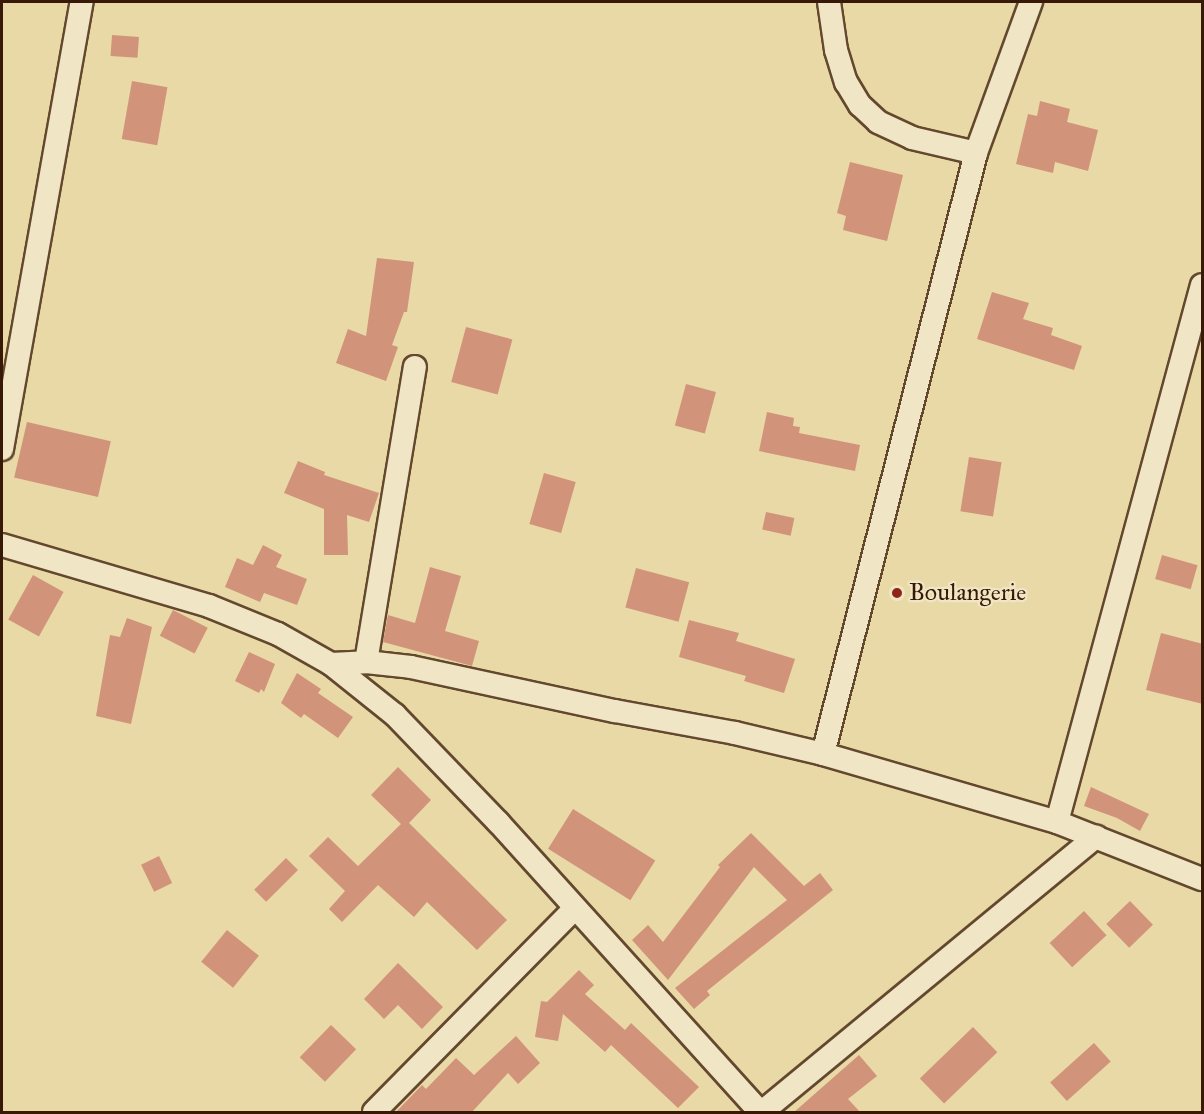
<!DOCTYPE html>
<style>
body{margin:0}
#map{position:relative;width:1204px;height:1114px;overflow:hidden;background:#e8d9a6;font-family:"IM FELL Great Primer",serif}
div>[style]{position:absolute}
[style*='--x']{left:calc(var(--x)*1px);top:calc(var(--y)*1px);width:calc(var(--w)*1px);rotate:calc(var(--a)*1deg)}
.building>*{inset:0;background:#d2937b;transform-origin:0 0}
.roads{filter:drop-shadow(2px 0 #64482e) drop-shadow(-2px 0 #64482e) drop-shadow(0 2px #64482e) drop-shadow(0 -2px #64482e)}
.minor>*{height:22px;margin:-11px;padding:0 11px;transform-origin:11px;border-radius:11px;background:#f0e6c5}
.dots>*{width:16px;height:16px;translate:-50% -50%;box-sizing:border-box;border:3px solid #f0e6c5;border-radius:50%}
span{translate:-50% -50%;white-space:nowrap;text-align:center;line-height:1.15;-webkit-text-stroke:4.5px #f0e6c5;paint-order:stroke}
.poi-label{font-size:24px;color:#381806}
.left{translate:0 -50%;text-align:left}
.frame{position:absolute;inset:0;border:3px solid #381806;pointer-events:none}
</style>
<div id="map">
<div class="building">
<i style="left:112px;top:35px;width:27px;height:21px;rotate:4deg"></i>
<i style="left:132px;top:81px;width:36px;height:59px;rotate:10deg"></i>
<i style="clip-path:polygon(1040px 101px,1070px 109px,1067px 122px,1098px 130px,1088px 171px,1055px 162px,1053px 173px,1016px 164px,1028px 114px,1037px 116px)"></i>
<i style="clip-path:polygon(850px 162px,903px 175px,887px 241px,843px 230px,846px 216px,837px 213px)"></i>
<i style="clip-path:polygon(377px 258px,414px 262px,407px 312px,404px 312px,392px 345px,398px 347px,386px 381px,336px 363px,348px 329px,366px 336px)"></i>
<i style="clip-path:polygon(992px 292px,1029px 303px,1023px 319px,1053px 328px,1051px 335px,1082px 346px,1074px 370px,977px 339px)"></i>
<i style="left:466px;top:327px;width:48px;height:57px;rotate:15deg"></i>
<i style="left:686px;top:384px;width:31px;height:43px;rotate:15deg"></i>
<i style="clip-path:polygon(767px 412px,794px 418px,793px 426px,800px 427px,799px 433px,860px 445px,855px 471px,759px 451px)"></i>
<i style="left:27px;top:422px;width:86px;height:57px;rotate:13deg"></i>
<i style="left:969px;top:457px;width:33px;height:55px;rotate:9deg"></i>
<i style="clip-path:polygon(298px 461px,325px 472px,324px 475px,379px 493px,369px 522px,347px 515px,348px 555px,324px 555px,324px 509px,284px 493px)"></i>
<i style="left:544px;top:473px;width:33px;height:53px;rotate:16deg"></i>
<i style="left:766px;top:512px;width:29px;height:18px;rotate:12deg"></i>
<i style="clip-path:polygon(263px 545px,282px 555px,276px 567px,307px 579px,297px 605px,264px 593px,260px 602px,225px 587px,237px 558px,253px 565px)"></i>
<i style="left:1162px;top:555px;width:37px;height:25px;rotate:16deg"></i>
<i style="clip-path:polygon(430px 567px,461px 576px,445px 631px,479px 641px,472px 666px,383px 642px,388px 615px,415px 623px)"></i>
<i style="left:636px;top:568px;width:55px;height:41px;rotate:15deg"></i>
<i style="left:33px;top:575px;width:35px;height:51px;rotate:29deg"></i>
<i style="left:173px;top:610px;width:39px;height:29px;rotate:27deg"></i>
<i style="clip-path:polygon(127px 618px,152px 627px,131px 724px,96px 716px,110px 635px,120px 637px)"></i>
<i style="clip-path:polygon(689px 620px,739px 633px,736px 641px,795px 659px,784px 693px,744px 681px,746px 676px,679px 657px)"></i>
<i style="clip-path:polygon(1161px 633px,1203px 644px,1203px 704px,1146px 690px)"></i>
<i style="clip-path:polygon(249px 652px,275px 664px,264px 692px,261px 689px,259px 693px,235px 681px)"></i>
<i style="clip-path:polygon(297px 673px,321px 689px,318px 693px,353px 717px,338px 738px,304px 714px,301px 718px,281px 703px)"></i>
<i style="clip-path:polygon(398px 767px,431px 800px,409px 823px,507px 920px,477px 950px,427px 902px,414px 917px,378px 885px,342px 922px,329px 909px,345px 891px,309px 856px,328px 837px,358px 866px,401px 824px,371px 795px)"></i>
<i style="clip-path:polygon(1091px 787px,1149px 814px,1140px 831px,1117px 818px,1084px 806px)"></i>
<i style="left:573px;top:809px;width:97px;height:47px;rotate:32deg"></i>
<i style="clip-path:polygon(751px 833px,804px 886px,820px 873px,833px 890px,707px 991px,710px 995px,694px 1009px,675px 988px,787px 900px,754px 867px,668px 980px,632px 940px,648px 925px,663px 942px,720px 867px,718px 865px)"></i>
<i style="left:159px;top:856px;width:30px;height:20px;rotate:64deg"></i>
<i style="left:286px;top:858px;width:17px;height:45px;rotate:45deg"></i>
<i style="left:1130px;top:901px;width:33px;height:33px;rotate:46deg"></i>
<i style="left:1084px;top:911px;width:33px;height:47px;rotate:47deg"></i>
<i style="left:227px;top:930px;width:41px;height:41px;rotate:39deg"></i>
<i style="clip-path:polygon(398px 963px,443px 1007px,422px 1029px,398px 1005px,384px 1019px,364px 999px)"></i>
<i style="clip-path:polygon(579px 970px,594px 985px,585px 994px,625px 1030px,631px 1023px,699px 1087px,678px 1108px,611px 1045px,605px 1052px,563px 1014px,558px 1041px,535px 1037px,541px 1001px,547px 1002px)"></i>
<i style="left:331px;top:1025px;width:35px;height:45px;rotate:44deg"></i>
<i style="left:973px;top:1027px;width:35px;height:74px;rotate:46deg"></i>
<i style="clip-path:polygon(516px 1036px,540px 1063px,518px 1084px,508px 1073px,471px 1113px,395px 1113px,422px 1085px,426px 1089px,456px 1058px,474px 1075px)"></i>
<i style="left:1094px;top:1043px;width:25px;height:59px;rotate:48deg"></i>
<i style="clip-path:polygon(859px 1055px,877px 1076px,848px 1099px,861px 1113px,793px 1113px)"></i>
</div>
<div class="roads">
<div class="minor">
<i style="--x:829;--y:2;--w:49;--a:81.7"></i>
<i style="--x:836;--y:50;--w:34;--a:73"></i>
<i style="--x:846;--y:82;--w:27;--a:59"></i>
<i style="--x:860;--y:105;--w:25;--a:43"></i>
<i style="--x:878;--y:122;--w:38;--a:25"></i>
<i style="--x:912;--y:138;--w:66;--a:13.2"></i>
<i style="--x:2;--y:449;--w:454;--a:-79.9"></i>
<i style="--x:2;--y:545;--w:216;--a:16.4"></i>
<i style="--x:209;--y:606;--w:74;--a:22.1"></i>
<i style="--x:278;--y:634;--w:61;--a:29.5"></i>
<i style="--x:331;--y:664;--w:82;--a:38.6"></i>
<i style="--x:395;--y:715;--w:149;--a:46.1"></i>
<i style="--x:498;--y:822;--w:391;--a:47.9"></i>
<i style="--x:366;--y:662;--w:299;--a:-80.6"></i>
<i style="--x:331;--y:664;--w:35;--a:-3"></i>
<i style="--x:366;--y:662;--w:45;--a:6.3"></i>
<i style="--x:411;--y:667;--w:209;--a:12.2"></i>
<i style="--x:615;--y:711;--w:122;--a:10.4"></i>
<i style="--x:735;--y:733;--w:90;--a:13.4"></i>
<i style="--x:823;--y:754;--w:244;--a:16.2"></i>
<i style="--x:1057;--y:822;--w:156;--a:21.5"></i>
<i style="--x:823;--y:754;--w:620;--a:-75.72"></i>
<i style="--x:976;--y:153;--w:161;--a:-70"></i>
<i style="--x:1057;--y:822;--w:556;--a:-74.89"></i>
<i style="--x:374;--y:1112;--w:286;--a:-45.4"></i>
<i style="--x:762;--y:1112;--w:433;--a:-39.5"></i>
</div>
</div>
<div class="dots">
<i style="left:897px;top:593px;background:#8f2418"></i>
</div>
<div class="poi-label">
<span class="left" style="left:909px;top:593px">Boulangerie</span>
</div>
<div class="frame"></div>
</div>
